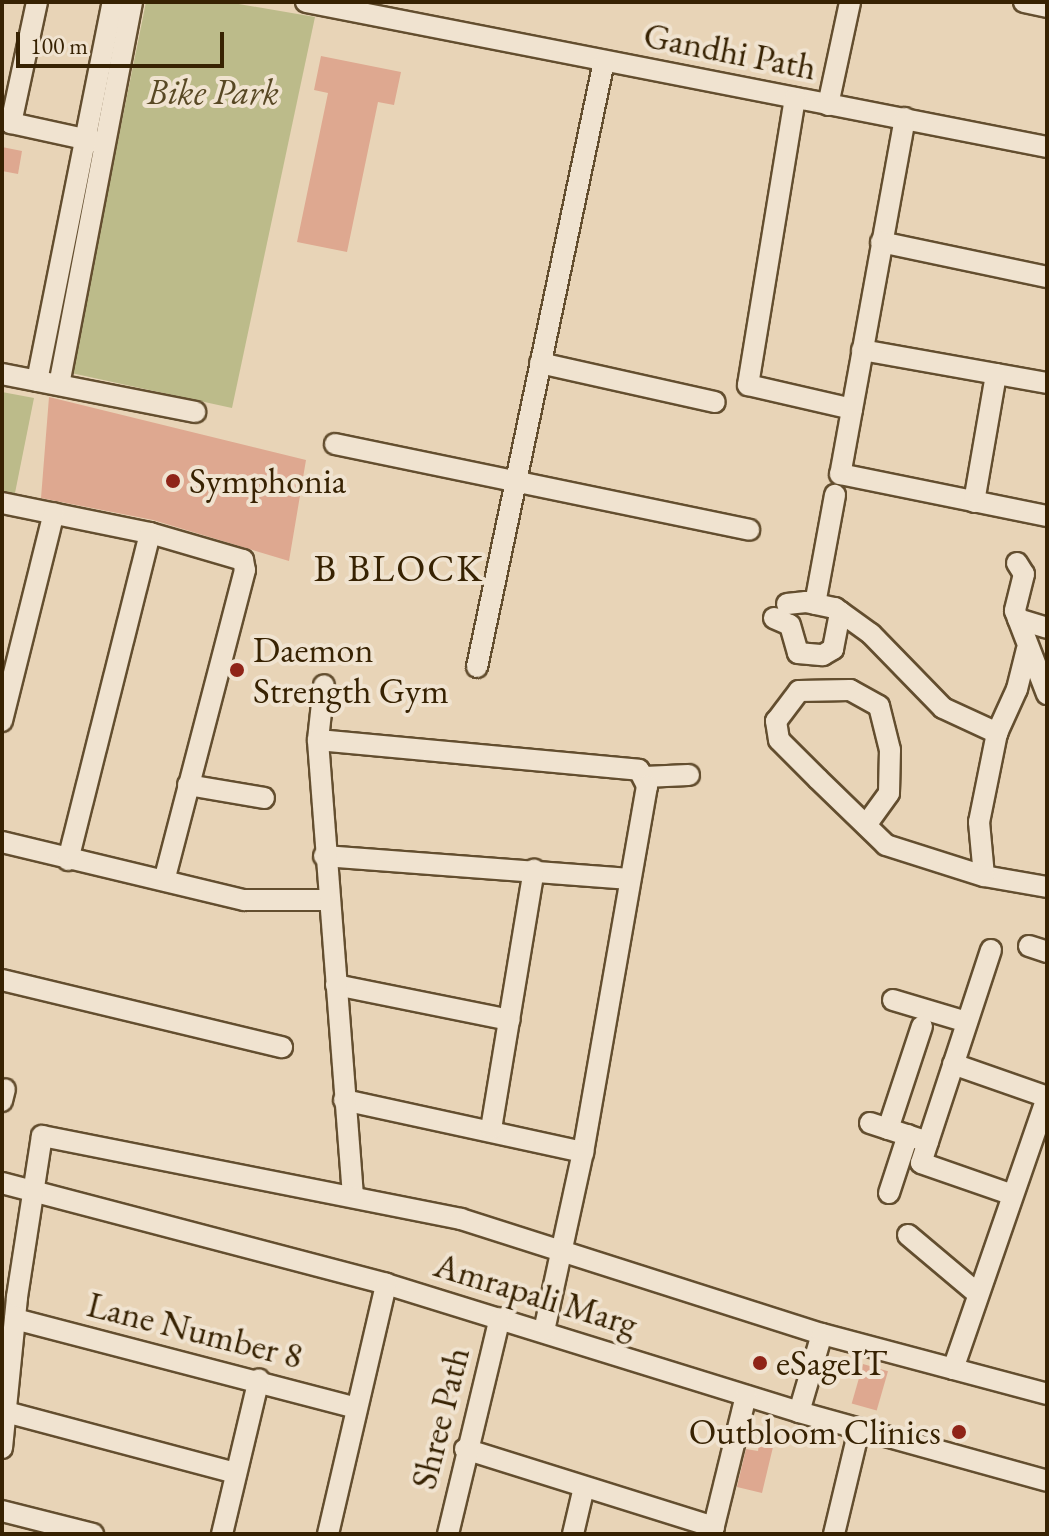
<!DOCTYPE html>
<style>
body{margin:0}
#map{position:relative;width:1049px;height:1536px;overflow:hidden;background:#e8d4b7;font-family:"EB Garamond",serif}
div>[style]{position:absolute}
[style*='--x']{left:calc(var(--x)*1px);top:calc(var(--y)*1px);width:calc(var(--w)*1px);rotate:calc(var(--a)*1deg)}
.green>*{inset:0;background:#bcbb8a}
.building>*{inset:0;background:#dea890;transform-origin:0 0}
.roads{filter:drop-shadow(2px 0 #634e2f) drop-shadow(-2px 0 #634e2f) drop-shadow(0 2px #634e2f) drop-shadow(0 -2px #634e2f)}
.minor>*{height:20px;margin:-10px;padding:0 10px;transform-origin:10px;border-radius:10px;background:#f0e3d0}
.dots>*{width:22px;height:22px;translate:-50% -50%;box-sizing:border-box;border:4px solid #f0e3d0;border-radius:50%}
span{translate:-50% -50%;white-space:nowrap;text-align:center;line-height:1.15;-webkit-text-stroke:8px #f0e3d0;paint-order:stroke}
.street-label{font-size:36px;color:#372202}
.park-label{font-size:36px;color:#584824;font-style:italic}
.poi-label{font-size:36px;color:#372202}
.left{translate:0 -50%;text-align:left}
.right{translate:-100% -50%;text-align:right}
.neighbourhood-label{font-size:38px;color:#372202;letter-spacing:2px}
.frame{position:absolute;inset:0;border:4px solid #372202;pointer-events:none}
.scale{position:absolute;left:16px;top:32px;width:208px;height:36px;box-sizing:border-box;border:4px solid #372202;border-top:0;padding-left:10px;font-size:24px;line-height:28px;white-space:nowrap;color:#372202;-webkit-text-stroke:6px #f0e3d0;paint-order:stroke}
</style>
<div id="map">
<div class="green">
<i style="clip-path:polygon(146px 2px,227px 2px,315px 17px,232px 408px,71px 373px)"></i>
<i style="clip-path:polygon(2px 392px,34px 398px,14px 498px,2px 496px)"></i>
</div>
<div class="building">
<i style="clip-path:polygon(321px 56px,401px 72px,394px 105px,378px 102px,347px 252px,297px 242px,328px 93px,314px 90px)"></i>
<i style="clip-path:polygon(2px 147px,22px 151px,18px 174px,2px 171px)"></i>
<i style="clip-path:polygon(49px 397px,306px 460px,289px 561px,153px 520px,41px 498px)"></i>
<i style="left:863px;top:1364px;width:26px;height:41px;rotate:16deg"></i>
<i style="clip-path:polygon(759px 1444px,773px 1447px,762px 1493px,737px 1487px,746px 1449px,758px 1451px)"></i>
</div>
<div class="roads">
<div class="minor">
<i style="--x:37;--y:2;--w:124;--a:102.1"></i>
<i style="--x:11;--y:123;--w:89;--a:12.3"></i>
<i style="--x:306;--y:2;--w:755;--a:11.07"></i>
<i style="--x:1024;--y:2;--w:24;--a:12"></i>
<i style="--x:795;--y:98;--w:291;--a:99.3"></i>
<i style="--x:748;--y:385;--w:107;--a:13"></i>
<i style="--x:828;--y:105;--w:105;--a:-77.9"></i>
<i style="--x:905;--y:118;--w:362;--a:100.3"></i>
<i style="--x:840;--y:474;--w:211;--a:11.5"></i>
<i style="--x:881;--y:242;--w:170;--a:11.9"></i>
<i style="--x:862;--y:350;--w:188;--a:10.1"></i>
<i style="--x:540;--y:363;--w:179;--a:12.6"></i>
<i style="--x:2;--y:374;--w:197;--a:11.1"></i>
<i style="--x:37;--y:381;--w:387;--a:-78.7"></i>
<i style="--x:59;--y:385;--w:390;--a:-79.2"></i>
<i style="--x:335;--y:444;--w:423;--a:11.7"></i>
<i style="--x:974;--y:502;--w:130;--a:-80.2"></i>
<i style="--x:2;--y:503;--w:151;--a:11.5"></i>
<i style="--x:150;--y:533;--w:97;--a:16.2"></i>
<i style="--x:243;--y:560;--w:10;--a:79"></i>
<i style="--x:245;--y:570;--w:320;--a:104.6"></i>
<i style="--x:1017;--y:563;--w:13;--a:58"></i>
<i style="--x:1024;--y:574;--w:38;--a:104"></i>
<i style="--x:1015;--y:611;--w:89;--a:68.9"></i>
<i style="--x:787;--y:604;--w:19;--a:-6"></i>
<i style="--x:806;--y:602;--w:30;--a:12"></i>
<i style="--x:835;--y:608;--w:44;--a:35.8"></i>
<i style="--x:871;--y:634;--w:103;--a:45.8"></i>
<i style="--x:943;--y:708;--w:60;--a:24.8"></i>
<i style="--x:997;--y:733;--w:91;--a:101.4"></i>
<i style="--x:979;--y:822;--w:54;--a:84.7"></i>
<i style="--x:984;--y:876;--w:64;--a:9.9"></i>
<i style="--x:815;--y:604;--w:111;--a:-79.6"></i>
<i style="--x:774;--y:618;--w:17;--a:24"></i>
<i style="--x:790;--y:625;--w:29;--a:74"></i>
<i style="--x:798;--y:653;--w:25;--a:5"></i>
<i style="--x:823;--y:655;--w:12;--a:-31"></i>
<i style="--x:833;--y:649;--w:38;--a:-79"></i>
<i style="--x:1018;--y:619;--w:30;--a:17"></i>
<i style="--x:477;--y:667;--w:619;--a:-78.16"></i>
<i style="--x:2;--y:721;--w:214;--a:-76"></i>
<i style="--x:997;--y:733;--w:48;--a:-65.6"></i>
<i style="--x:1017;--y:689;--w:41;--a:-76"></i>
<i style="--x:318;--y:740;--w:55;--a:-83.8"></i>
<i style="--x:644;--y:777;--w:45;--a:-2.5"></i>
<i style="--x:188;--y:785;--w:77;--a:9.7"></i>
<i style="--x:866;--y:825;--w:39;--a:-54"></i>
<i style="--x:889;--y:793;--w:43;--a:-88.7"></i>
<i style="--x:890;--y:750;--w:45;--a:-104"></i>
<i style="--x:879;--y:706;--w:33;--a:-151"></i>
<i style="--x:850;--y:690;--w:51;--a:178.9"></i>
<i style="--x:799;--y:691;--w:38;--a:127"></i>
<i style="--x:776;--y:721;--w:19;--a:81"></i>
<i style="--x:779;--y:740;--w:55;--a:45"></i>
<i style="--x:818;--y:779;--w:95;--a:44.1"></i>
<i style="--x:886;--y:845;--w:103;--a:17.6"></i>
<i style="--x:2;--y:842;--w:249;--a:13.5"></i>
<i style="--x:244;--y:900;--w:83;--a:0"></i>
<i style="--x:324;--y:856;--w:307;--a:4.3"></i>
<i style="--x:68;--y:860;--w:337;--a:-75.9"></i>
<i style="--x:1029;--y:946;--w:19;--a:18"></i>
<i style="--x:991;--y:950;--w:224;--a:108.2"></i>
<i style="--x:921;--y:1163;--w:97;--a:19.2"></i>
<i style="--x:2;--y:980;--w:288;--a:13.5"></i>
<i style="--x:336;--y:985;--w:177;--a:11.4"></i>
<i style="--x:893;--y:1000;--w:77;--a:16.6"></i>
<i style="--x:953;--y:1064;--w:100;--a:19.3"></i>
<i style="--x:344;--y:1100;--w:245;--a:12.3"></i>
<i style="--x:2;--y:1101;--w:12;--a:-76"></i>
<i style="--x:870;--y:1123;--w:61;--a:18.1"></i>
<i style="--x:491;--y:1129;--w:263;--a:-80.6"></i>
<i style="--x:888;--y:1129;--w:108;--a:-71.7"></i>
<i style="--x:2;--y:1183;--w:397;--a:14.7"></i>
<i style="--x:386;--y:1284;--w:432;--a:17.2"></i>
<i style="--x:799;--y:1412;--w:257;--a:15.5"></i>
<i style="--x:889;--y:1193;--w:61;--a:-71.9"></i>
<i style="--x:353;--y:1196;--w:457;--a:-94.4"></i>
<i style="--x:318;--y:740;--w:322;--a:5.3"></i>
<i style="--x:639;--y:770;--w:18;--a:63"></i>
<i style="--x:647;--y:786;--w:372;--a:99.9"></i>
<i style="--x:583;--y:1152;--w:183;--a:102.3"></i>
<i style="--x:908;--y:1235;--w:92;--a:40.1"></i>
<i style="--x:15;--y:1319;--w:353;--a:14.6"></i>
<i style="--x:953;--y:1369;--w:287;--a:-70.9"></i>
<i style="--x:6;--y:1412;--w:238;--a:14.9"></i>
<i style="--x:799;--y:1412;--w:81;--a:-73.6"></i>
<i style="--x:2;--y:1448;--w:152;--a:-84.3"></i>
<i style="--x:17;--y:1297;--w:163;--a:-81.2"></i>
<i style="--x:42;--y:1136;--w:427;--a:11.2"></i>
<i style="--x:461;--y:1219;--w:379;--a:17.7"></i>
<i style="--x:822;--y:1334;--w:233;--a:14.9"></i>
<i style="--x:465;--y:1449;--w:261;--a:17.4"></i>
<i style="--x:2;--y:1511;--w:94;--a:14.2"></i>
<i style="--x:222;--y:1534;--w:159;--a:-76.6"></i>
<i style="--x:328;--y:1534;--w:257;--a:-76.9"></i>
<i style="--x:448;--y:1534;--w:222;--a:-76.5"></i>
<i style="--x:573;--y:1534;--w:48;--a:-76.8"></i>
<i style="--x:712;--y:1534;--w:142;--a:-76.2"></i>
<i style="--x:834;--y:1534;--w:107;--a:-76.5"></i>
</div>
</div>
<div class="dots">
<i style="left:173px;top:481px;background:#8f2418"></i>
<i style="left:237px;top:670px;background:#8f2418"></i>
<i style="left:760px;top:1363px;background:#8f2418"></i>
<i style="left:959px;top:1432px;background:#8f2418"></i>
</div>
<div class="street-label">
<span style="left:730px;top:51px;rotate:11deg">Gandhi Path</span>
<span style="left:536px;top:1294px;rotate:17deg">Amrapali Marg</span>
<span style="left:195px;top:1330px;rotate:14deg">Lane Number 8</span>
<span style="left:440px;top:1418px;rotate:-76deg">Shree Path</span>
</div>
<div class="park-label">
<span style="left:213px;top:92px">Bike Park</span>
</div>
<div class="poi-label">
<span class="left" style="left:189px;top:481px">Symphonia</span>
<span class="left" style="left:253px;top:670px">Daemon<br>Strength Gym</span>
<span class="left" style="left:776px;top:1363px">eSageIT</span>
<span class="right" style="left:941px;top:1432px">Outbloom Clinics</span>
</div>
<div class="neighbourhood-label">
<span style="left:399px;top:568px">B BLOCK</span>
</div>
<div class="frame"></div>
<div class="scale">100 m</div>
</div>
